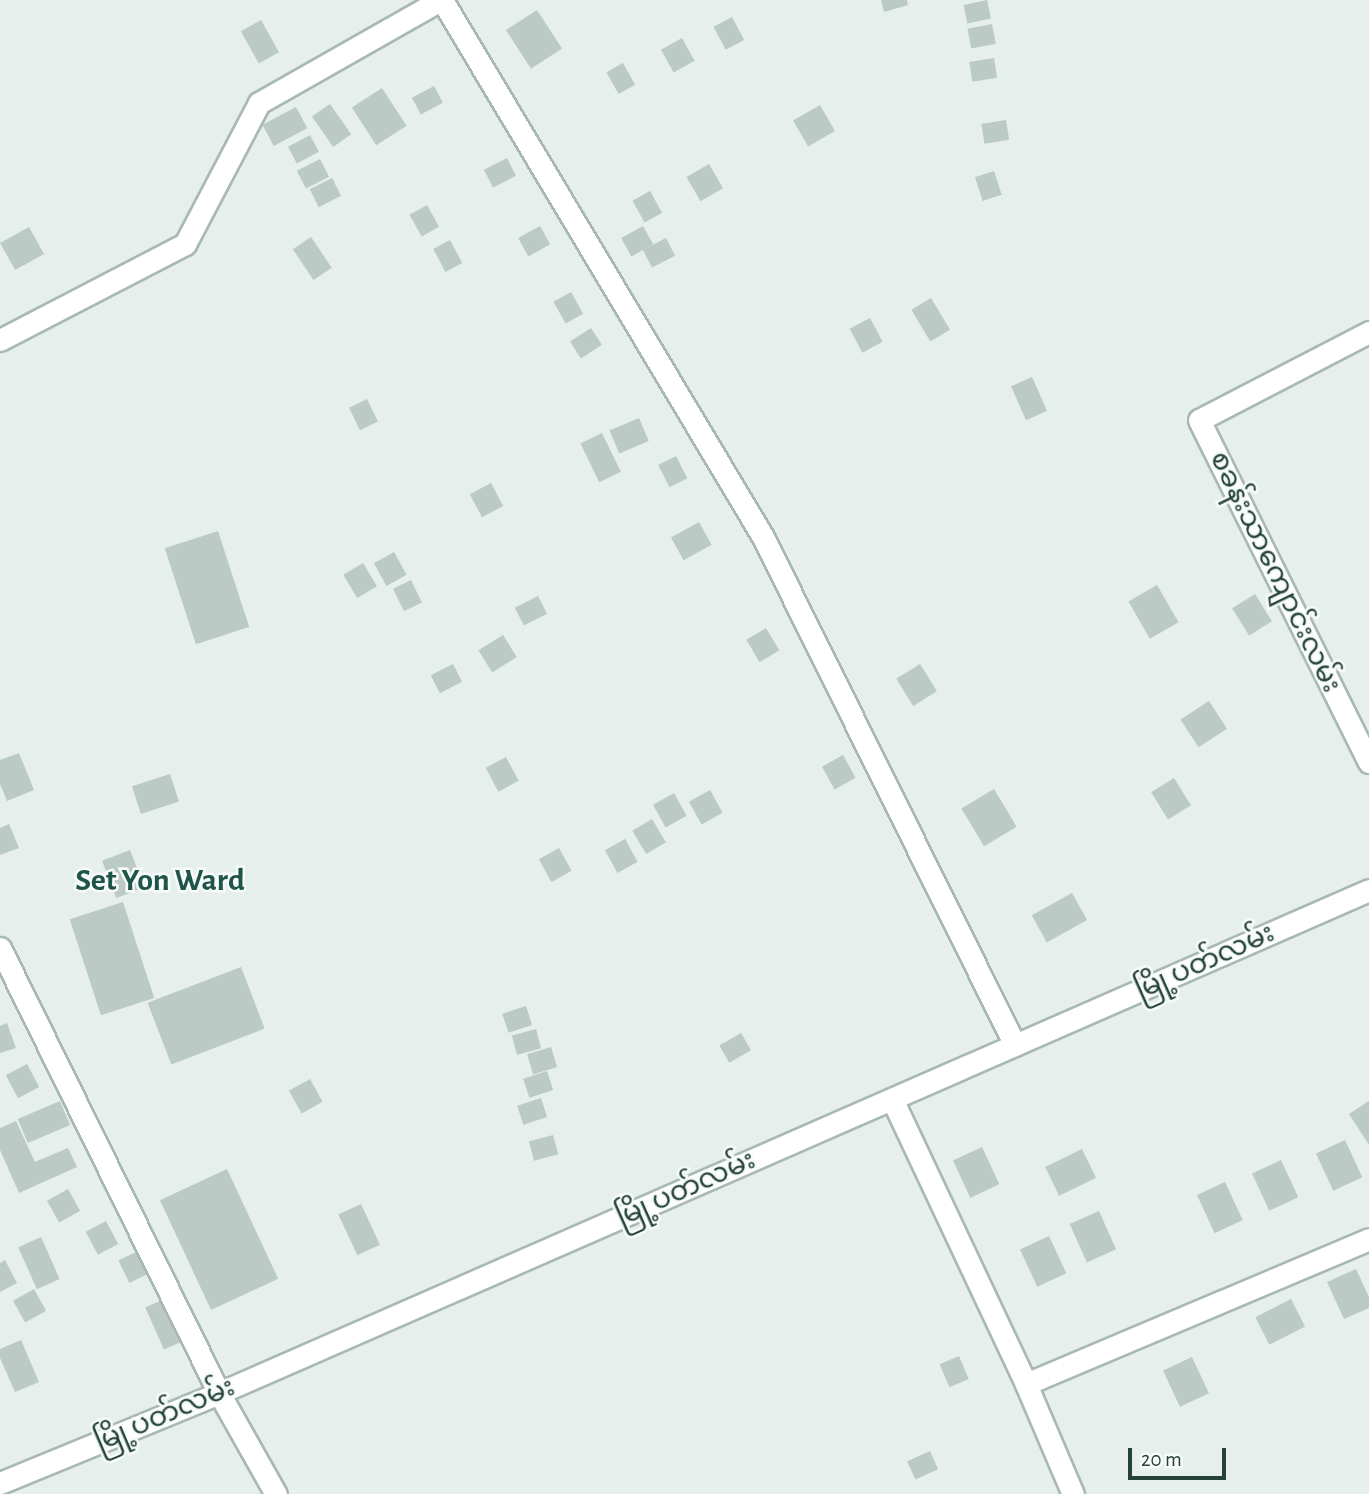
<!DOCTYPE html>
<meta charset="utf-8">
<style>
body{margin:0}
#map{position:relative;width:1369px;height:1494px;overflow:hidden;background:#e6efeb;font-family:"Alegreya Sans","Noto Sans Myanmar",sans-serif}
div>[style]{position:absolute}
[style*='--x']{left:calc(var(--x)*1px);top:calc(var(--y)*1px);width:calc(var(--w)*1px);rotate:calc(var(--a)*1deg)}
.building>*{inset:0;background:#bbcac4;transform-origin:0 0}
.roads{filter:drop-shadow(2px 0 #a8b8b2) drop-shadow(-2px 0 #a8b8b2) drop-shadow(0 2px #a8b8b2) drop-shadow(0 -2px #a8b8b2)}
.minor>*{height:21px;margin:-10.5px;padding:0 10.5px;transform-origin:10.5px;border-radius:10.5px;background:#fff}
span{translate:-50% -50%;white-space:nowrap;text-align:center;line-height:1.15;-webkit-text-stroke:5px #f7fbf9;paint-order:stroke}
.street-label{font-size:28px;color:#24423a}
.quarter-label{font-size:32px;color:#1f5548;font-weight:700}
.scale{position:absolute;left:1128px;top:1448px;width:98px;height:32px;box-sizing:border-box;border:4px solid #24423a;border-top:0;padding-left:9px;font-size:21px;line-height:24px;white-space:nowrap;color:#24423a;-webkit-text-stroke:5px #f7fbf9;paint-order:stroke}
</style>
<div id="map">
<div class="building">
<i style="clip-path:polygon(881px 0,907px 0,908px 5px,884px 12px)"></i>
<i style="left:987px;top:0;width:19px;height:24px;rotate:78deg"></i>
<i style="left:537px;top:10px;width:46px;height:37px;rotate:57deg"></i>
<i style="left:732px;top:17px;width:26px;height:21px;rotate:62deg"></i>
<i style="left:261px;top:20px;width:37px;height:23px;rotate:61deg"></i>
<i style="left:992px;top:24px;width:20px;height:25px;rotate:79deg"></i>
<i style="left:682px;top:38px;width:26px;height:24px;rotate:61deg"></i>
<i style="left:994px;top:58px;width:20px;height:25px;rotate:81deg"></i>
<i style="left:623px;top:63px;width:25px;height:19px;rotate:61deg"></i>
<i style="left:434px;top:86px;width:19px;height:25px;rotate:62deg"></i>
<i style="left:382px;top:88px;width:45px;height:36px;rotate:57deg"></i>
<i style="left:330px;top:104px;width:37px;height:22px;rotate:55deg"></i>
<i style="left:820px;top:105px;width:30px;height:31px;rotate:60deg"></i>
<i style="left:296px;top:107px;width:24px;height:38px;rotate:62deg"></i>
<i style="left:1006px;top:120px;width:20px;height:25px;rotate:81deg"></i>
<i style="left:310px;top:135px;width:19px;height:25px;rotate:62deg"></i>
<i style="left:507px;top:158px;width:20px;height:26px;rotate:63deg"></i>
<i style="left:320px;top:159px;width:20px;height:26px;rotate:63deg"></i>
<i style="left:709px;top:164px;width:28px;height:26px;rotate:60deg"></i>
<i style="left:994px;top:171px;width:25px;height:20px;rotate:72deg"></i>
<i style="left:332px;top:178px;width:20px;height:25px;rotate:63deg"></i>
<i style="left:650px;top:191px;width:25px;height:20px;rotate:61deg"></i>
<i style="left:427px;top:205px;width:25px;height:20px;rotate:61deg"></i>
<i style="left:540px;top:226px;width:21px;height:25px;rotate:61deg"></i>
<i style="left:643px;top:226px;width:21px;height:25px;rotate:61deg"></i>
<i style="left:29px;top:227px;width:31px;height:33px;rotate:61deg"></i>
<i style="left:311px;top:237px;width:37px;height:22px;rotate:56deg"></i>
<i style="left:666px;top:238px;width:20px;height:26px;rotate:63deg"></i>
<i style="left:450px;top:240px;width:26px;height:19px;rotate:62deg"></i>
<i style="left:571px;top:292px;width:25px;height:20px;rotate:61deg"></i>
<i style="left:931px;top:298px;width:37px;height:23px;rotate:59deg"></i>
<i style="left:870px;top:318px;width:27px;height:23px;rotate:62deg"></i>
<i style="left:591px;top:328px;width:20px;height:25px;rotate:57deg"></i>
<i style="left:1032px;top:377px;width:37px;height:23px;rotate:66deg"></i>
<i style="left:367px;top:399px;width:25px;height:20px;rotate:64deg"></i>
<i style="left:639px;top:418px;width:25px;height:32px;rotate:67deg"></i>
<i style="left:602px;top:433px;width:43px;height:24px;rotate:64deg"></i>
<i style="left:676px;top:456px;width:25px;height:20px;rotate:63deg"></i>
<i style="left:491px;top:483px;width:26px;height:24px;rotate:62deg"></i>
<i style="left:699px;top:522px;width:26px;height:32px;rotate:61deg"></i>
<i style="left:218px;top:531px;width:101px;height:56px;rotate:72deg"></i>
<i style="left:394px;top:552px;width:26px;height:23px;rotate:61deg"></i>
<i style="left:363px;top:563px;width:27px;height:23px;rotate:59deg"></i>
<i style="left:411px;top:580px;width:25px;height:20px;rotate:64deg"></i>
<i style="left:1157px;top:585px;width:43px;height:33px;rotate:60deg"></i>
<i style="left:1255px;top:594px;width:32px;height:27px;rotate:58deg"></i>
<i style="left:538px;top:596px;width:20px;height:26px;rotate:63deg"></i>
<i style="left:766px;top:628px;width:26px;height:23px;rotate:59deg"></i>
<i style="left:503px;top:635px;width:26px;height:29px;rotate:58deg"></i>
<i style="left:453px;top:664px;width:20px;height:25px;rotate:63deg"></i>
<i style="left:920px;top:664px;width:32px;height:28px;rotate:58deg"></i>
<i style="left:1209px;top:701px;width:33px;height:34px;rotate:57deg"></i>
<i style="clip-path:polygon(19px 753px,34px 790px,7px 801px,0 784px,0 760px)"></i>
<i style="left:843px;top:755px;width:26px;height:24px;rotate:61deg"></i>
<i style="left:506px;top:757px;width:27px;height:23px;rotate:62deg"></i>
<i style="left:170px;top:774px;width:29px;height:40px;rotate:72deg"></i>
<i style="left:1174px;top:778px;width:32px;height:27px;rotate:58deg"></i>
<i style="left:994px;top:789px;width:44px;height:38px;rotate:59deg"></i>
<i style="left:710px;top:790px;width:26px;height:24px;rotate:61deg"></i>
<i style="left:674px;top:793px;width:26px;height:24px;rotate:61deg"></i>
<i style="left:652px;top:819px;width:27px;height:23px;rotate:59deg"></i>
<i style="clip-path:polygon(9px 824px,19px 848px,0 855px,0 828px)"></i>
<i style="left:625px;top:839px;width:26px;height:23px;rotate:61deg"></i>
<i style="left:559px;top:848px;width:26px;height:23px;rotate:61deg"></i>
<i style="left:130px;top:850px;width:40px;height:30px;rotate:69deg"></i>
<i style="left:1072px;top:893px;width:31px;height:46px;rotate:61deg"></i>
<i style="left:123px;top:902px;width:101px;height:56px;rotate:72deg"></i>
<i style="left:241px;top:967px;width:66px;height:100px;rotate:69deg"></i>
<i style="left:526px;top:1006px;width:20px;height:25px;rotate:72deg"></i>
<i style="clip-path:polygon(7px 1023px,16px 1048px,0 1053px,0 1026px)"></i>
<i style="left:536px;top:1029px;width:20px;height:25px;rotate:75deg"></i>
<i style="left:741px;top:1033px;width:20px;height:25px;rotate:60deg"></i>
<i style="left:551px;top:1047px;width:21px;height:25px;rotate:73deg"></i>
<i style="left:27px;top:1064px;width:26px;height:24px;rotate:62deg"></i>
<i style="left:547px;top:1071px;width:20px;height:25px;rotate:72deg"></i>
<i style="left:310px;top:1079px;width:26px;height:24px;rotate:61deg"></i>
<i style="left:541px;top:1098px;width:20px;height:25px;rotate:72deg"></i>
<i style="left:60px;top:1101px;width:26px;height:46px;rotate:67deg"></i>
<i style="clip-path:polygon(1369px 1101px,1369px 1145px,1349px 1114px)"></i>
<i style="clip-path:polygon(16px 1121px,35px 1162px,68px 1148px,77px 1167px,19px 1193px,0 1150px,0 1128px)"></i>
<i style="left:553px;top:1135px;width:20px;height:25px;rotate:75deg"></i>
<i style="left:1345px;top:1140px;width:41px;height:32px;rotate:65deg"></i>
<i style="left:982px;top:1147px;width:41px;height:32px;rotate:65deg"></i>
<i style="left:1082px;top:1149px;width:32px;height:41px;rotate:64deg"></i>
<i style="left:1281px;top:1160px;width:41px;height:32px;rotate:65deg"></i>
<i style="left:227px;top:1169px;width:121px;height:74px;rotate:65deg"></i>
<i style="left:1225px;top:1182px;width:42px;height:31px;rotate:65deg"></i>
<i style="left:68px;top:1189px;width:25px;height:24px;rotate:61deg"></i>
<i style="left:361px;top:1204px;width:45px;height:25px;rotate:65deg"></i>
<i style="left:1099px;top:1211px;width:42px;height:32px;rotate:66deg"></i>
<i style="left:106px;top:1221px;width:26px;height:23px;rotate:62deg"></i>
<i style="left:1049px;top:1236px;width:41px;height:32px;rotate:65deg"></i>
<i style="left:41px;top:1237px;width:46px;height:25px;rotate:66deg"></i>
<i style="left:140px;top:1250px;width:25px;height:24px;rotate:64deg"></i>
<i style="clip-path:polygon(5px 1260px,17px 1283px,0 1292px,0 1263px)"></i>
<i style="clip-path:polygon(1356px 1269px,1369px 1297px,1369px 1308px,1344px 1319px,1327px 1282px)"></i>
<i style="left:34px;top:1289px;width:25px;height:24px;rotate:61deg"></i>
<i style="left:169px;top:1297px;width:46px;height:26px;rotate:66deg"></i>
<i style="left:1291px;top:1299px;width:31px;height:40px;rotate:63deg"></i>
<i style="clip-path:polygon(21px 1340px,39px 1382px,15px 1392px,0 1358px,0 1349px)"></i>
<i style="left:959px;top:1356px;width:25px;height:21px;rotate:67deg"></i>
<i style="left:1192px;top:1357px;width:40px;height:32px;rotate:65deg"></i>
<i style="left:930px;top:1451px;width:20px;height:25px;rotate:66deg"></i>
</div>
<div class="roads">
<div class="minor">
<i style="--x:442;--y:0;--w:626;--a:59.13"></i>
<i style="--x:763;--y:537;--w:567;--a:63.62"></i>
<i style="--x:1369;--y:332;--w:191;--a:152.6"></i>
<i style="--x:1199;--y:420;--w:382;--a:63.6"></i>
<i style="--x:0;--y:340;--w:208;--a:-27.4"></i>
<i style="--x:185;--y:244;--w:159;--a:-62.3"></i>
<i style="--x:259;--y:103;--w:208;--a:-29.6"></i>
<i style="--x:0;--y:948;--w:496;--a:63.8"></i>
<i style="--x:219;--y:1393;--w:116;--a:60.6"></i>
<i style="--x:892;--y:1099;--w:315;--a:64.8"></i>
<i style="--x:1026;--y:1384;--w:120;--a:66.9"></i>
<i style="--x:1026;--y:1384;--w:372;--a:-22.9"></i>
<i style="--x:0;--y:1483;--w:237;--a:-22.3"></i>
<i style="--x:219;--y:1393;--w:1255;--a:-23.62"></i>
</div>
</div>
<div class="street-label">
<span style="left:1275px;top:572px;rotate:64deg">စခန်းသာကျောင်းလမ်း</span>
<span style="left:1205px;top:962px;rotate:-24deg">မြို့ပတ်လမ်း</span>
<span style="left:686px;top:1189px;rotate:-24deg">မြို့ပတ်လမ်း</span>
<span style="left:165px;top:1415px;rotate:-23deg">မြို့ပတ်လမ်း</span>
</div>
<div class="quarter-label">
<span style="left:160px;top:880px">Set Yon Ward</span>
</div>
<div class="scale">20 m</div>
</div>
